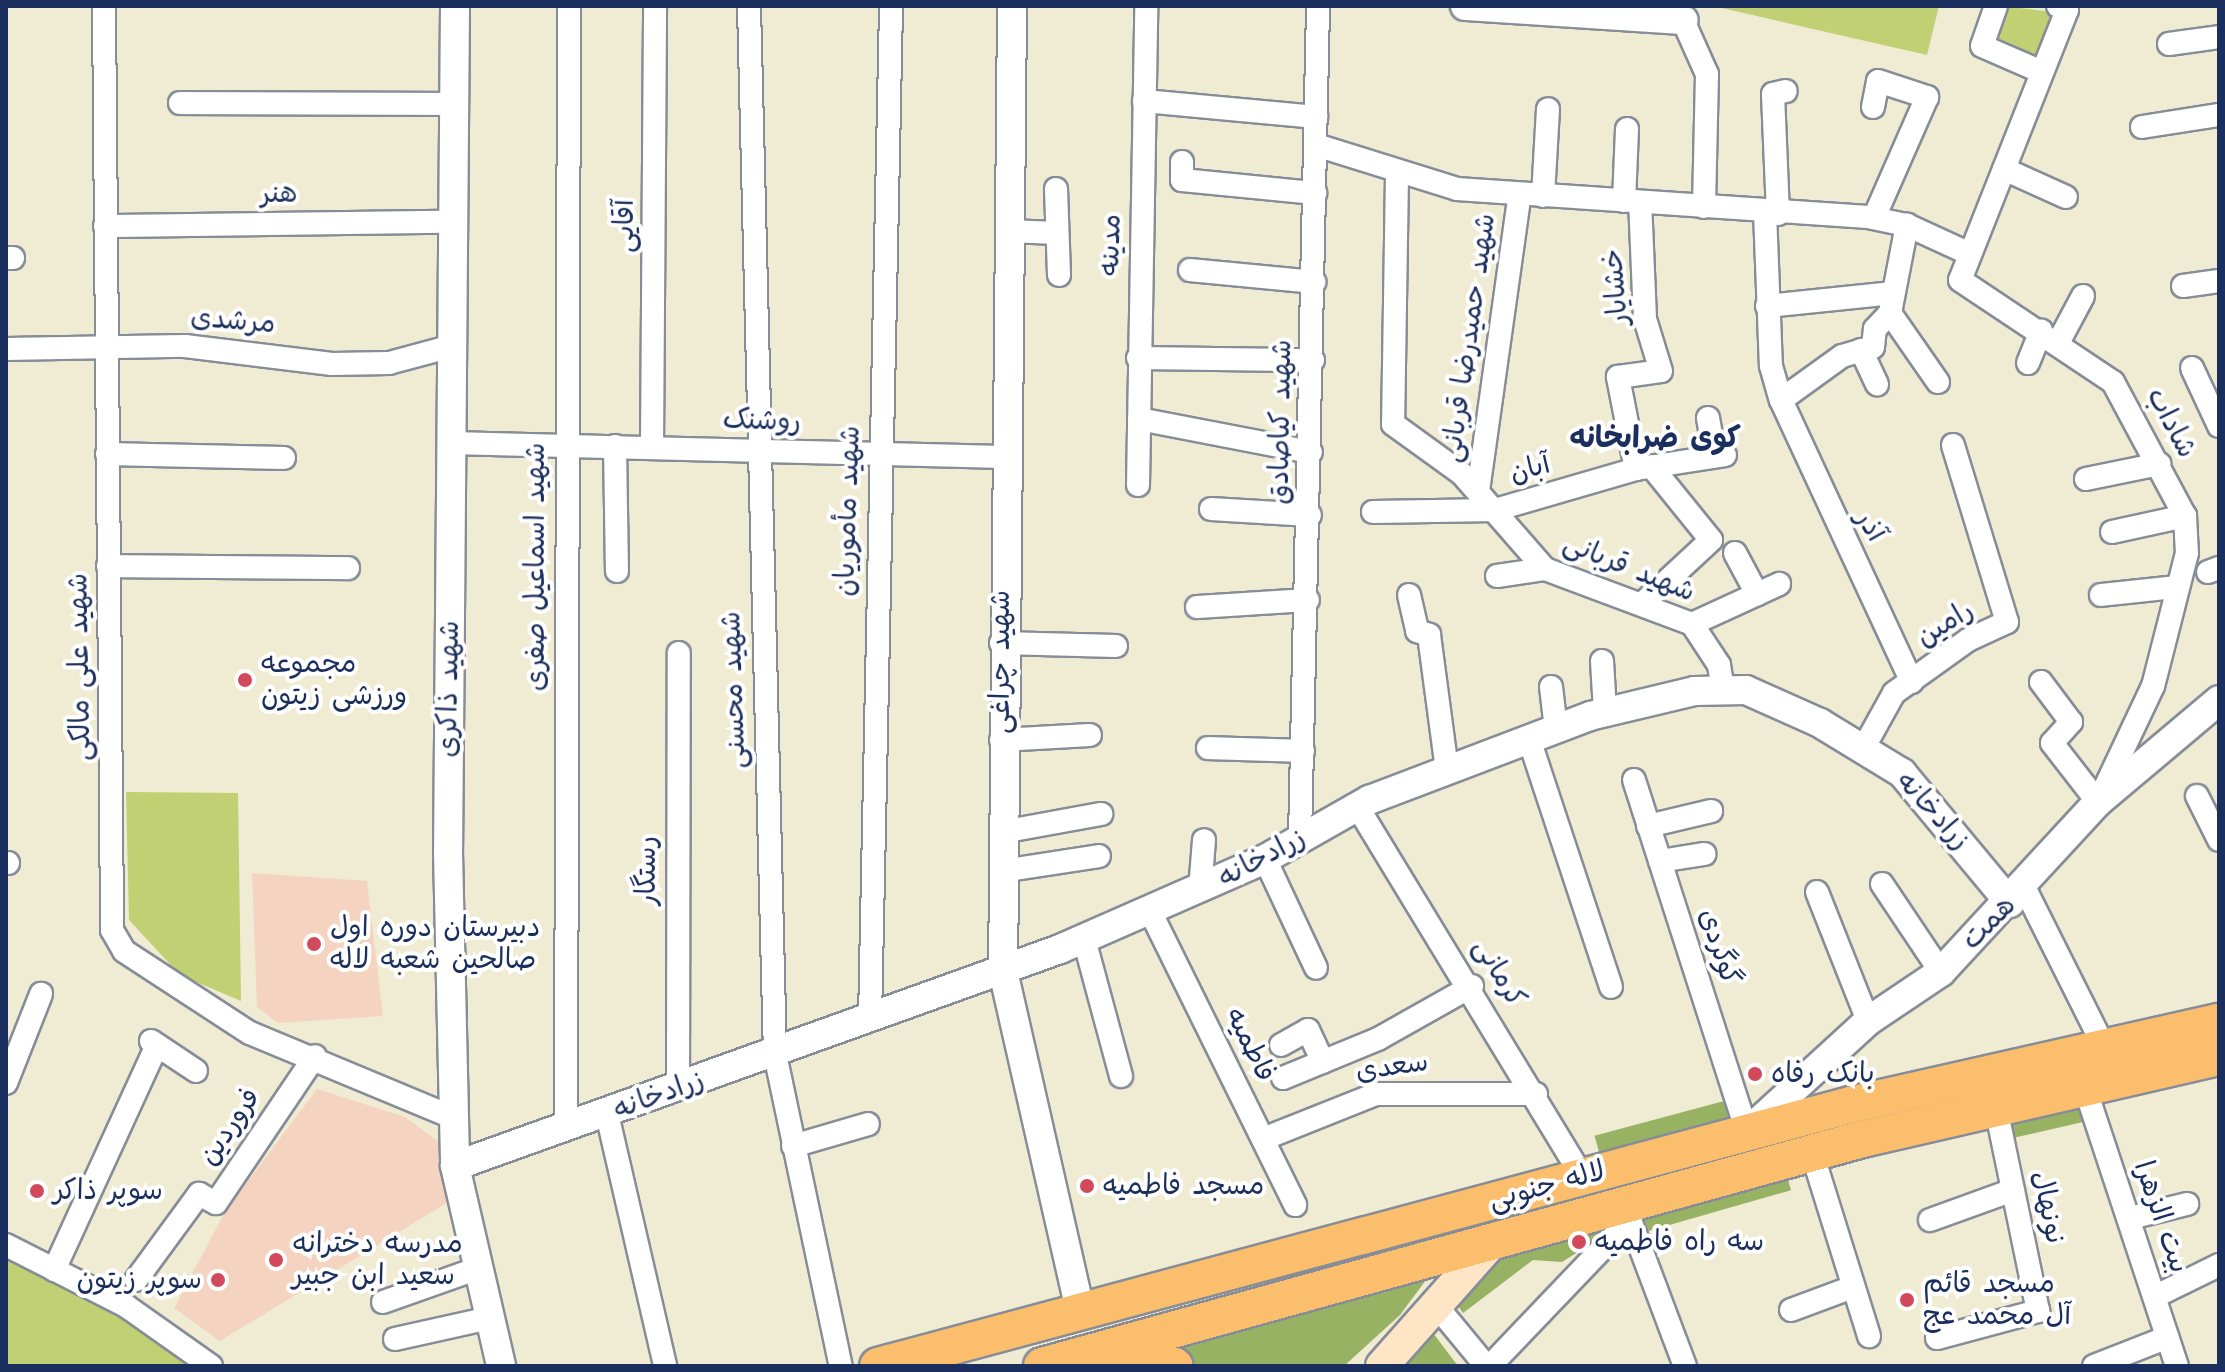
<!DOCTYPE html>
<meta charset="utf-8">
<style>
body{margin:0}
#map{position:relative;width:2225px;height:1372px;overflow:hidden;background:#f0ebd3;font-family:"Architects Daughter","Playpen Sans Arabic",sans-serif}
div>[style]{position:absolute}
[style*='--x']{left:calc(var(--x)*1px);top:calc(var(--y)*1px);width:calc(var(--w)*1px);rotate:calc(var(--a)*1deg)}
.built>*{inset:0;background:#f4d3c1}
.green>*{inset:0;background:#c0d072}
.forest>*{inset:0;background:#98b264;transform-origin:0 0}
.roads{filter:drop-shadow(2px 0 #868d98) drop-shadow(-2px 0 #868d98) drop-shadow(0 2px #868d98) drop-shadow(0 -2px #868d98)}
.minor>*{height:22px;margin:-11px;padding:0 11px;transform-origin:11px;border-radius:11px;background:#fff}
.tertiary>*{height:28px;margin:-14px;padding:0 14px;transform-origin:14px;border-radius:14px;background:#fff}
.secondary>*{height:32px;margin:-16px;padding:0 16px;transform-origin:16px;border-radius:16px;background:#fde5c5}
.primary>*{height:36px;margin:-18px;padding:0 18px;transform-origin:18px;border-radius:18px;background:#fabe6d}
.dots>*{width:22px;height:22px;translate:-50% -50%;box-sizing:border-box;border:4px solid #fff;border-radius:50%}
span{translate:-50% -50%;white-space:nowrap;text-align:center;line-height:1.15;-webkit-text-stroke:8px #fff;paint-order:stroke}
.street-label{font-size:28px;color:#1b2f5e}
.poi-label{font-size:28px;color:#1b2f5e}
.left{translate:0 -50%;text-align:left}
.right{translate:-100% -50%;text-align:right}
.neighbourhood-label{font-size:30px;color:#1b2f5e;font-weight:700}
.frame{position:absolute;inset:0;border:8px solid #1b2f5e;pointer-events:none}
</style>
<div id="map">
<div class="built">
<i style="clip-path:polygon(252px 873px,367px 881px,383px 1016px,278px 1023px,257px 1007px)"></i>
<i style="clip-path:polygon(317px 1089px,405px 1117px,440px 1143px,450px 1201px,220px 1341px,174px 1308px,225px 1212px)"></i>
</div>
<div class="green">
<i style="clip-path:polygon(1713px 6px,1939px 6px,1927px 55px)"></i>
<i style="clip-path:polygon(2004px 6px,2060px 13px,2040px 63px,1990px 42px)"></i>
<i style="clip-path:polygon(126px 792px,238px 793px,241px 1001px,180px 975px,129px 920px)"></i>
<i style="clip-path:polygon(6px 1257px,124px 1316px,187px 1366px,6px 1366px)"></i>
</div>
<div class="forest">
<i style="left:2080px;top:1100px;width:22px;height:74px;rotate:77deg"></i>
<i style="left:1724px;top:1101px;width:24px;height:134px;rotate:75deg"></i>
<i style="left:1785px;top:1169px;width:22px;height:152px;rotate:74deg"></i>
<i style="clip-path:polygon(1612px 1217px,1608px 1233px,1562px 1262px,1533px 1260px,1463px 1313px,1453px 1299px,1500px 1251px)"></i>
<i style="clip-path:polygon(1429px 1276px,1400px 1315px,1344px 1366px,1196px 1366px,1149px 1350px)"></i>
<i style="clip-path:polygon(1433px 1333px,1458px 1366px,1402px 1366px)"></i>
</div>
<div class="roads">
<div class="minor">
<i style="--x:104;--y:6;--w:924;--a:89.5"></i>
<i style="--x:112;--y:930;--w:24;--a:60"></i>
<i style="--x:124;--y:951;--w:150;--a:33.1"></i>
<i style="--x:250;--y:1033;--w:221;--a:22.6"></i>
<i style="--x:749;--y:6;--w:1048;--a:88.58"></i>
<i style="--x:775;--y:1054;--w:319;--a:78.1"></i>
<i style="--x:1996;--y:6;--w:42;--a:109.3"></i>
<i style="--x:1982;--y:46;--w:65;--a:23.4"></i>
<i style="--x:2058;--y:6;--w:10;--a:24"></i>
<i style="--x:2067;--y:10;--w:290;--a:111.6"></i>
<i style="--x:1960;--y:280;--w:184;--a:33.7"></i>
<i style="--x:2113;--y:382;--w:152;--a:61.8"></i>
<i style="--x:2185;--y:516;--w:37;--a:87"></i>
<i style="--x:2187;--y:553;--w:137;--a:104.3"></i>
<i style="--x:2153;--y:686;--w:126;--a:115.3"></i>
<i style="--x:1677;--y:7;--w:73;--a:65.9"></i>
<i style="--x:1707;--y:74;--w:133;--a:91.3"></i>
<i style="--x:2169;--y:44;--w:50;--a:-8"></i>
<i style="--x:1144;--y:101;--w:173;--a:5.3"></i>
<i style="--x:180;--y:103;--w:274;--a:0.2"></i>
<i style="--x:1873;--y:107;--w:26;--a:-79"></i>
<i style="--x:1878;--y:81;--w:52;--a:18.1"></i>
<i style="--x:1927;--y:97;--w:132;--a:113.7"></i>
<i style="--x:2142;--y:127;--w:78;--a:-8.9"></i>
<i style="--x:1316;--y:145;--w:148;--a:17.3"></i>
<i style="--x:1457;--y:189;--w:412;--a:3.9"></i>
<i style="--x:1868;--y:217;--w:40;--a:12"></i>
<i style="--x:1907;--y:225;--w:69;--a:24.7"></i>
<i style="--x:1182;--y:162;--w:18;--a:90"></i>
<i style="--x:1182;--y:180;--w:134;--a:5.6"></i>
<i style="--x:2004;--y:169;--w:68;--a:24.3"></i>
<i style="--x:1397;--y:175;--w:249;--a:90.9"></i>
<i style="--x:1393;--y:424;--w:85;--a:35.9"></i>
<i style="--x:1462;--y:474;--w:126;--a:48.9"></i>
<i style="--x:1545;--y:569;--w:157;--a:20.5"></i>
<i style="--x:1692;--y:624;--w:49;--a:56.6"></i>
<i style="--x:1719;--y:665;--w:26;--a:81"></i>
<i style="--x:1056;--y:189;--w:86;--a:88"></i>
<i style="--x:1543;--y:196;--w:87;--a:-86.7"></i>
<i style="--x:1624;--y:201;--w:72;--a:-87.6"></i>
<i style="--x:1765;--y:212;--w:154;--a:87.8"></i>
<i style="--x:1771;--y:366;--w:35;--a:74"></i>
<i style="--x:1781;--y:400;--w:311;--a:65.1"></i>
<i style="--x:1778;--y:214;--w:120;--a:-92.4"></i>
<i style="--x:1773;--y:94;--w:13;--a:-13"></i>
<i style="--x:105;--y:226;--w:348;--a:-0.7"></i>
<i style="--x:1008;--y:231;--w:49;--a:2.3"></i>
<i style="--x:6;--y:258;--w:7;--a:0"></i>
<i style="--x:1190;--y:270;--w:125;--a:5.5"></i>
<i style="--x:2183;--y:286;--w:36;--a:-8"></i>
<i style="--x:1767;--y:306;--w:127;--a:-5.9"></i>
<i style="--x:1890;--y:313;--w:84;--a:55.2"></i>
<i style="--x:2059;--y:341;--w:51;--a:-61.9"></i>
<i style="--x:6;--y:349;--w:179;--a:-1"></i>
<i style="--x:185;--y:346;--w:148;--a:7"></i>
<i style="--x:332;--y:364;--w:57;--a:-1"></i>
<i style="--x:389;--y:363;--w:65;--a:-15.1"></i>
<i style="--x:1861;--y:350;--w:38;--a:65"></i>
<i style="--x:1138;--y:358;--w:175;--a:0.7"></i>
<i style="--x:2028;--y:363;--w:35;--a:-68"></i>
<i style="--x:2192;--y:368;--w:64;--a:65"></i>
<i style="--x:1781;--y:400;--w:75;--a:-35.8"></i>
<i style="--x:1842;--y:356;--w:32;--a:-16"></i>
<i style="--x:1873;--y:347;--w:18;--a:-84"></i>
<i style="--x:1875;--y:329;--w:22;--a:-47"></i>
<i style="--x:1890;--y:313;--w:90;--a:-79.1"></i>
<i style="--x:1708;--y:418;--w:36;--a:80"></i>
<i style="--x:1139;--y:419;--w:175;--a:10.9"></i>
<i style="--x:451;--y:443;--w:553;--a:1.45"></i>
<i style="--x:615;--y:446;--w:125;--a:89.1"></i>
<i style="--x:652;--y:447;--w:441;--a:-89.6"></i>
<i style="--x:107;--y:454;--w:177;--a:1.3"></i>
<i style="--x:1636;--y:469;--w:94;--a:-101.1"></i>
<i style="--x:1618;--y:377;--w:43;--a:-7.9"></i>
<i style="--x:1661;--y:371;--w:54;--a:-107.1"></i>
<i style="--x:1645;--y:319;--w:117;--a:-92.4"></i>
<i style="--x:2086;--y:479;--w:75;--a:-11.6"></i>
<i style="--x:1138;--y:485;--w:479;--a:-89"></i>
<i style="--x:1478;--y:491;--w:300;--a:-82"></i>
<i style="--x:1211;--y:509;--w:99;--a:3.5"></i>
<i style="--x:1373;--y:512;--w:122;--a:-0.9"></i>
<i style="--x:1495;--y:510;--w:147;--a:-16.2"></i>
<i style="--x:1636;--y:469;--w:90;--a:-8.9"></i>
<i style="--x:2112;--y:532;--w:75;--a:-12.4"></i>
<i style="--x:1735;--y:553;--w:47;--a:61.8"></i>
<i style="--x:108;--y:566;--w:240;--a:0.5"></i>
<i style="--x:2208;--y:572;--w:12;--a:-20"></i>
<i style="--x:1497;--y:576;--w:49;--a:-8.3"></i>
<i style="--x:1409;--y:595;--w:37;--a:77"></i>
<i style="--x:1417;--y:631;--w:13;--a:18"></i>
<i style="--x:1429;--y:635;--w:136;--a:82.4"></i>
<i style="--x:2101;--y:595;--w:75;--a:-6.1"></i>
<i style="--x:1642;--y:604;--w:94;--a:-42.8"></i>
<i style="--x:1711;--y:540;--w:95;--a:-129"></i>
<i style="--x:1197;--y:607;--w:111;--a:-3.6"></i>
<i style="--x:1692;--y:624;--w:96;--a:-24.7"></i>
<i style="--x:1001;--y:643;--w:115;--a:1.5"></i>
<i style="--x:1602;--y:661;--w:51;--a:86.6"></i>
<i style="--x:2041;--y:682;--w:50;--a:53.1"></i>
<i style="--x:2071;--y:722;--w:28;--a:132"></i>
<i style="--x:2052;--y:743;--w:75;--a:52.1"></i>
<i style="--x:1551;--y:687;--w:42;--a:83.2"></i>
<i style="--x:1529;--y:739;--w:261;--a:71.7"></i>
<i style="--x:1001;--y:740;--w:89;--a:-3.2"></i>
<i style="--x:1208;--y:748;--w:95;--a:1.8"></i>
<i style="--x:1863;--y:749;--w:64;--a:-61"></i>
<i style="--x:1894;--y:693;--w:91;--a:-35.6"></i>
<i style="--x:1968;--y:640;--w:43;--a:-24.8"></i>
<i style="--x:2007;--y:622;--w:185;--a:-107"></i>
<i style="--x:1634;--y:780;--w:371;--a:72.2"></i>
<i style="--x:2197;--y:796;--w:49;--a:63.4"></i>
<i style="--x:1357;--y:806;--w:433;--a:58.7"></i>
<i style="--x:1648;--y:826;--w:65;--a:-13.4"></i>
<i style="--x:1002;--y:832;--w:101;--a:-10.3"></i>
<i style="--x:1300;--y:839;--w:833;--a:-88.76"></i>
<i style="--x:1265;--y:859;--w:120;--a:64.9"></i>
<i style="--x:1660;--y:861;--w:45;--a:-9"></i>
<i style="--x:6;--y:863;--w:2;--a:0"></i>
<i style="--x:1002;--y:871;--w:98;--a:-8.8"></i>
<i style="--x:1882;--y:884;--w:106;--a:56.2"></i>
<i style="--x:2024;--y:887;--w:183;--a:63.4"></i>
<i style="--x:1200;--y:890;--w:50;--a:-85.4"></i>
<i style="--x:1817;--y:892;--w:139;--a:68.4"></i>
<i style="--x:1150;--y:911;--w:328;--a:63.7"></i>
<i style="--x:1084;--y:939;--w:142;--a:74.9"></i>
<i style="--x:870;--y:1019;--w:1013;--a:-88.81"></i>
<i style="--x:151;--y:1041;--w:54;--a:33.7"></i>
<i style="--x:1281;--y:1045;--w:31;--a:-29"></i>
<i style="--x:1308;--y:1030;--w:35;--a:65"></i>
<i style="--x:1283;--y:1078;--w:103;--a:-22.3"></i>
<i style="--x:1378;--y:1039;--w:108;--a:-29.4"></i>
<i style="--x:6;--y:1083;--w:96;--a:-68.5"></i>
<i style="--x:2085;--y:1088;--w:293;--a:71.7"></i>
<i style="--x:678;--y:1089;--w:436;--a:-89.9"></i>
<i style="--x:607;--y:1114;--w:259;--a:77"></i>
<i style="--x:566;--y:1128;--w:1122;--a:-89.85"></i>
<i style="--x:1263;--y:1139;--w:122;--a:-21.7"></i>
<i style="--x:1376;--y:1094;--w:160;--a:0"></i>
<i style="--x:793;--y:1146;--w:78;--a:-16.3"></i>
<i style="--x:1812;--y:1153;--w:192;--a:72.7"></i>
<i style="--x:1624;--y:1204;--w:173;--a:69.4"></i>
<i style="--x:2130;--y:1218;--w:59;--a:-13.8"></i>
<i style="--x:1930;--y:1220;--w:88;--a:-19.9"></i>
<i style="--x:6;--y:1245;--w:135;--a:26.9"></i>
<i style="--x:126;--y:1306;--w:104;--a:35.2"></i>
<i style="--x:54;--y:1270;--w:243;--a:-65.4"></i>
<i style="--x:136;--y:1280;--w:107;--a:-53.8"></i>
<i style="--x:199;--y:1194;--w:19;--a:28"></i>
<i style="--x:216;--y:1203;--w:177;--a:-56"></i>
<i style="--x:2156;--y:1296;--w:70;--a:-26.2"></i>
<i style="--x:383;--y:1302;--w:102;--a:-19.5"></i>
<i style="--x:1439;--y:1309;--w:74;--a:50.5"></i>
<i style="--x:1791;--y:1310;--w:66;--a:-20.4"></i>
<i style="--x:1937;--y:1338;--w:105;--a:-15"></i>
<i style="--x:2038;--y:1311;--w:207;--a:-101.7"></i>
<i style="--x:395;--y:1339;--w:97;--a:-12.5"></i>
<i style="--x:1490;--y:1366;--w:182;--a:-46.3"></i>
<i style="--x:1616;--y:1234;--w:31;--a:-75"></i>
<i style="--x:2094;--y:1366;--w:79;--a:-21.4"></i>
</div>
<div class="tertiary">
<i style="--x:455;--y:6;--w:846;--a:90.47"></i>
<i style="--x:448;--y:852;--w:314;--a:88.7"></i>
<i style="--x:455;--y:1166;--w:205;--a:77"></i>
<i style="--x:1012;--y:6;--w:965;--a:90.53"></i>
<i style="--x:1003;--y:971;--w:348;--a:77.2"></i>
<i style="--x:1465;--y:6;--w:219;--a:3.7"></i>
<i style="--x:1747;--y:1132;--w:164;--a:-42.5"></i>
<i style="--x:1868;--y:1021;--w:88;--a:-33.9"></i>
<i style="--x:1941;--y:972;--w:231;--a:-47.3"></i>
<i style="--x:2098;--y:802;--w:158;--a:-40.1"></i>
<i style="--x:455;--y:1166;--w:643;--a:-19.73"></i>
<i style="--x:1060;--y:949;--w:224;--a:-23.7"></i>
<i style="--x:1265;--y:859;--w:120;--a:-29.6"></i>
<i style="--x:1369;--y:800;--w:236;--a:-20.8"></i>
<i style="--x:1590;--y:716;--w:107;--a:-13.5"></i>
<i style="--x:1694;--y:691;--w:52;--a:-1.1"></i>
<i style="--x:1746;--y:690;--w:81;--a:24"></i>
<i style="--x:1820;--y:723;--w:96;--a:31.4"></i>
<i style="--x:1902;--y:773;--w:169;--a:50.3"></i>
</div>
<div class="secondary">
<i style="--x:1382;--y:1366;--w:167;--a:-48.4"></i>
</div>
<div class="primary">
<i style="--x:1110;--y:1358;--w:65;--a:7"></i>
<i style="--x:878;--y:1366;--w:1011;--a:-15.03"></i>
<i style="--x:1854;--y:1104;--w:374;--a:-12.7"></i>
<i style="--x:1042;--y:1366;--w:852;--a:-15.46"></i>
<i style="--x:1863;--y:1139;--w:365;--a:-13"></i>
</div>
</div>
<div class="dots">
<i style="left:245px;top:680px;background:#d1495b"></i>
<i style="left:314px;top:944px;background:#d1495b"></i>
<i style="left:1755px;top:1074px;background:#d1495b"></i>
<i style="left:1087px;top:1186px;background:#d1495b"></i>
<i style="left:37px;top:1191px;background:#d1495b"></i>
<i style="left:1579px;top:1242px;background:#d1495b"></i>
<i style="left:276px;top:1260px;background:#d1495b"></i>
<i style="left:218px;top:1280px;background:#d1495b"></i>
<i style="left:1907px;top:1300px;background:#d1495b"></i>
</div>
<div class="street-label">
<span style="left:279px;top:194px;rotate:-1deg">هنر</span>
<span style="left:625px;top:226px;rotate:-90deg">آقایی</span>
<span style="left:1111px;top:245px;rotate:-88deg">مدینه</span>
<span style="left:1616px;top:287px;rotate:-95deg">خشایار</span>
<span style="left:233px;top:321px;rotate:5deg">مرشدی</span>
<span style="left:1469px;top:338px;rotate:-82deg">شهید حمیدرضا قربانی</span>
<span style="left:762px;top:421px;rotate:2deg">روشنک</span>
<span style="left:1281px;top:422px;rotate:-89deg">شهید کیاصادق</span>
<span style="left:2171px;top:423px;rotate:62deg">شاداب</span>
<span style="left:1530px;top:469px;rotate:-15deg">آبان</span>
<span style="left:848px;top:511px;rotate:-88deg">شهید مأموریان</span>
<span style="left:1870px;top:526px;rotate:59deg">آذر</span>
<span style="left:536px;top:567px;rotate:-90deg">شهید اسماعیل صفری</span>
<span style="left:1629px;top:568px;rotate:22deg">شهید قربانی</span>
<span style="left:1945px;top:624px;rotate:-32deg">رامین</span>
<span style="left:1001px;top:662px;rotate:-90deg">شهید چراغی</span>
<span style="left:80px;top:667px;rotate:-91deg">شهید علی مالکی</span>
<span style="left:449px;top:689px;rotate:-89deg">شهید ذاکری</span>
<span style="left:734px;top:690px;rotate:-92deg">شهید محسنی</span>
<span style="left:1933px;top:811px;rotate:48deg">زرادخانه</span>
<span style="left:1262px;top:858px;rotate:-28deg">زرادخانه</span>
<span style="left:647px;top:871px;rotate:-90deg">رستگار</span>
<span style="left:1989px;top:923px;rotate:-45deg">همت</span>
<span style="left:1719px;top:947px;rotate:72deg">گوگردی</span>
<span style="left:1499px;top:973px;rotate:59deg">کرمانی</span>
<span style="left:1250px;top:1045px;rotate:64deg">فاطمیه</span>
<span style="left:1392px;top:1067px;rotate:-8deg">سعدی</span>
<span style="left:659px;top:1095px;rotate:-20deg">زرادخانه</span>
<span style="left:230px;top:1127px;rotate:-56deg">فروردین</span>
<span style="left:1547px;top:1186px;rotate:-15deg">لاله جنوبی</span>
<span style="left:2048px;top:1208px;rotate:78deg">نونهال</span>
<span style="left:2161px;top:1217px;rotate:71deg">بیت الزهرا</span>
</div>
<div class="poi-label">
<span class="left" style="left:261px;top:680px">مجموعه<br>ورزشی زیتون</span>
<span class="left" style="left:330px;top:944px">دبیرستان دوره اول<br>صالحین شعبه لاله</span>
<span class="left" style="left:1771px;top:1074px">بانک رفاه</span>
<span class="left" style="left:1103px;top:1186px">مسجد فاطمیه</span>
<span class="left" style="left:53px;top:1191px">سوپر ذاکر</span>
<span class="left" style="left:1595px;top:1242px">سه راه فاطمیه</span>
<span class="left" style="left:292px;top:1260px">مدرسه دخترانه<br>سعید ابن جبیر</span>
<span class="right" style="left:202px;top:1280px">سوپر زیتون</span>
<span class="left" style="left:1923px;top:1300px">مسجد قائم<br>آل محمد عج</span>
</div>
<div class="neighbourhood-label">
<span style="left:1655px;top:438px">کوی ضرابخانه</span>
</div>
<div class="frame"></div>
</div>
